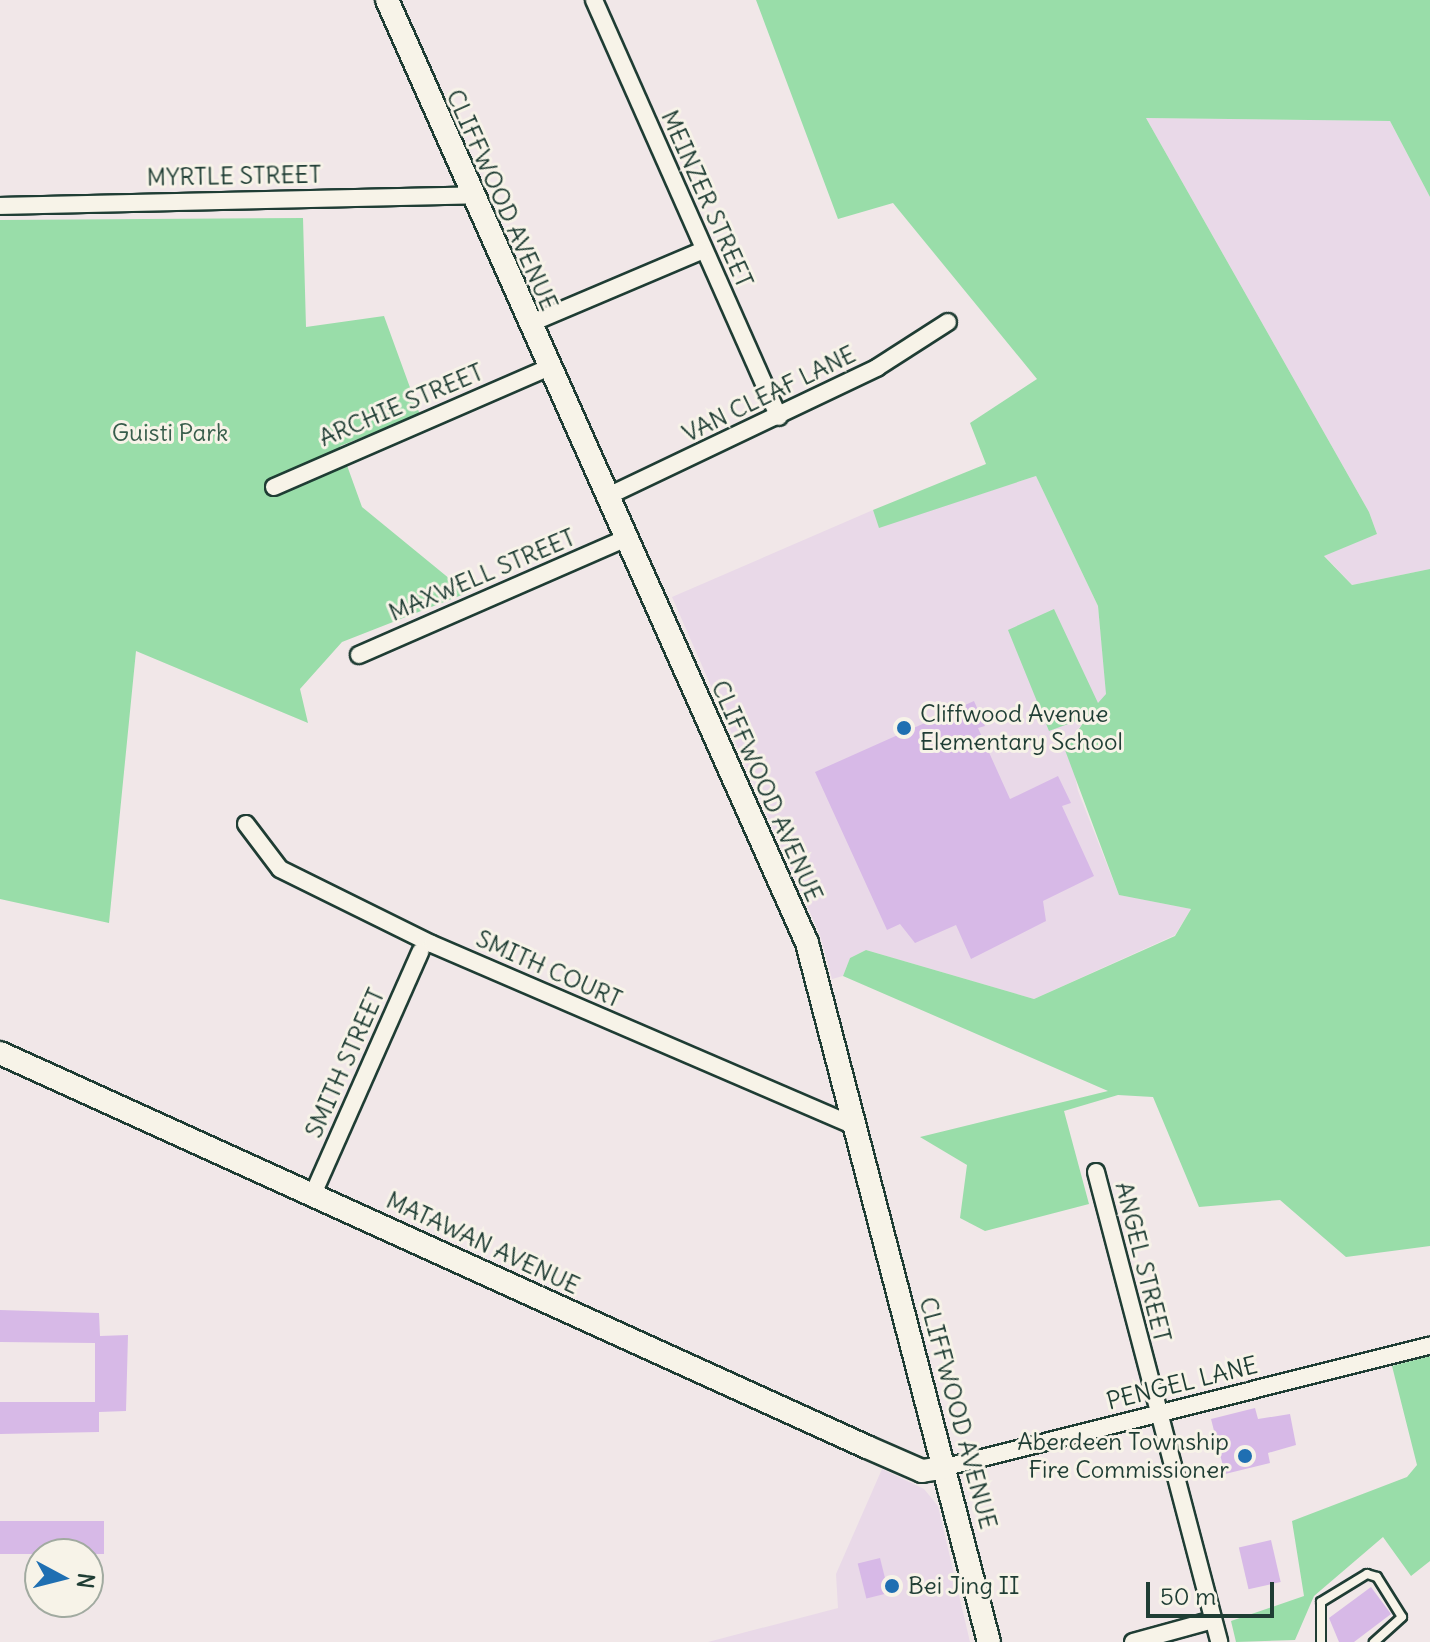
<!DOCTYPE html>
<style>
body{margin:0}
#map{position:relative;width:1430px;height:1642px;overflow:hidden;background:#f1e7e8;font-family:Delius,sans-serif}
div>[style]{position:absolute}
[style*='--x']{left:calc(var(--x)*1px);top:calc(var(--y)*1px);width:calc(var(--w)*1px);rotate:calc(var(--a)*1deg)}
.built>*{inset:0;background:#e9d9e8}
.green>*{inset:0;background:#99dda9}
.building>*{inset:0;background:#d7b9e7;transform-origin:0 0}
.roads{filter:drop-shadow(2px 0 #1f3d34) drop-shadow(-2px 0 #1f3d34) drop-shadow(0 2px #1f3d34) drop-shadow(0 -2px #1f3d34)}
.lane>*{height:8px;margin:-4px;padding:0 4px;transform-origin:4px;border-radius:4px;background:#f7f3e8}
.street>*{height:16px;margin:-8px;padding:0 8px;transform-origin:8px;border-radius:8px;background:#f7f3e8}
.secondary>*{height:22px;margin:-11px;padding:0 11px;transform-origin:11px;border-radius:11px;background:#f7f3e8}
.dots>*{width:22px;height:22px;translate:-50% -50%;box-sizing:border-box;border:4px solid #f7f3e8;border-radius:50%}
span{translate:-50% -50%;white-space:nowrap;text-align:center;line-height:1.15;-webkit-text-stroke:6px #f7f3e8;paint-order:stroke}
.street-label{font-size:24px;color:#1f3d34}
.park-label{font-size:24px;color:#375d4b}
.poi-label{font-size:24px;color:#1f3d34}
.left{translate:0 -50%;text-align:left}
.right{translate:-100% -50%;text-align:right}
.north{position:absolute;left:24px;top:1538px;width:80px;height:80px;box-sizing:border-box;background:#f7f3e8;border:2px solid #a1aaa0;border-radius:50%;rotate:97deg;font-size:22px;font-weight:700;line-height:32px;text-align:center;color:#1f3d34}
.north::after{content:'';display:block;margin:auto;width:28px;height:36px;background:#1f6fb2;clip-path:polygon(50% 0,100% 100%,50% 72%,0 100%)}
.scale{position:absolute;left:1146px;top:1582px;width:128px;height:36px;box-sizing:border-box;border:4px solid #1f3d34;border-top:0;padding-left:10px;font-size:24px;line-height:28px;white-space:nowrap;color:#1f3d34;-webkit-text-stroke:6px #f7f3e8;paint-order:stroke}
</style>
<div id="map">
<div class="built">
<i style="clip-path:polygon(1146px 118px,1390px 121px,1430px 197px,1430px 569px,1352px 585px,1324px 555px,1377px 534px,1369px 512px)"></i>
<i style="clip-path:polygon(1036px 476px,1098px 606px,1107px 694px,1068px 741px,1078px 791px,1119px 895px,1191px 909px,1175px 935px,1034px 999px,866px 950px,850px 958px,843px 976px,832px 979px,820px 935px,672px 597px,873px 510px,879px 527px)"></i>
<i style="clip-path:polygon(882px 1469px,924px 1489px,938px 1506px,970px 1642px,708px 1642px,838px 1608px,836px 1574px)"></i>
</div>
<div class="green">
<i style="clip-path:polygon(756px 0,1430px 0,1430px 197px,1390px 121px,1146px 118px,1369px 512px,1377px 534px,1324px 556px,1352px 585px,1430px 569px,1430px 1246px,1346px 1257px,1280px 1200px,1199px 1207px,1153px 1097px,1118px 1095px,1064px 1111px,1089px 1204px,985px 1231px,960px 1218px,967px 1165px,920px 1137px,1108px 1091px,843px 976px,850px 958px,866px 950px,1034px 999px,1175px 936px,1191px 909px,1119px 895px,1065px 750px,1087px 717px,1049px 731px,1008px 630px,1054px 609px,1098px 703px,1106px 694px,1098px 606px,1036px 476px,879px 528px,873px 510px,986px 464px,970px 423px,1037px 379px,893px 203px,838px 219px)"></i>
<i style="clip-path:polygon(303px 218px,306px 327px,384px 316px,420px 415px,340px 446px,362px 507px,467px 593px,342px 642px,300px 689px,308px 723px,136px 651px,109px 923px,0 899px,0 220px)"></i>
<i style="clip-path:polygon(1430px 1356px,1430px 1561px,1411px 1576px,1383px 1537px,1314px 1596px,1295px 1640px,1236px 1642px,1231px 1621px,1304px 1596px,1292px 1521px,1407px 1477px,1417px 1465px,1392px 1366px)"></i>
</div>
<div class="building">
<i style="clip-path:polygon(974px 701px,985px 726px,978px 728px,1010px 799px,1058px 776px,1071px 803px,1062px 806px,1094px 876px,1043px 901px,1046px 921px,971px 959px,956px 925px,915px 943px,900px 924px,887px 930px,815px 772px)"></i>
<i style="clip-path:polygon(0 1310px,99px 1313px,100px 1336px,128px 1335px,126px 1411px,99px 1412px,99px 1432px,0 1434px,0 1402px,95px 1402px,95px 1343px,0 1342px)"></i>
<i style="clip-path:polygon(1255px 1408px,1258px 1419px,1290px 1414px,1296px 1445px,1268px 1453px,1270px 1463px,1225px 1474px,1211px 1419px)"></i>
<i style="left:0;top:1521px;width:104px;height:33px"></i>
<i style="left:1271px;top:1540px;width:43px;height:33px;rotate:77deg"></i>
<i style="left:880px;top:1558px;width:36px;height:23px;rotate:76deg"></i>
<i style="clip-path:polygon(1371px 1587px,1391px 1614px,1354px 1642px,1339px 1642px,1329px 1618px)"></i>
</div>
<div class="roads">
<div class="lane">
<i style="--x:1321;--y:1642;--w:40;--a:-90"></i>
<i style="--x:1321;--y:1602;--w:54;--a:-31.3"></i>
<i style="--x:1367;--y:1574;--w:10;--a:17"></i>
<i style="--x:1377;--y:1577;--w:47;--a:58"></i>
<i style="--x:1402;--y:1617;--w:38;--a:138"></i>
</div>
<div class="street">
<i style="--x:594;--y:0;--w:456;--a:66.1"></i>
<i style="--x:0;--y:206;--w:470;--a:-1.3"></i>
<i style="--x:529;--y:324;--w:187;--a:-23"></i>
<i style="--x:274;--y:487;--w:299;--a:-23.5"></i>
<i style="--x:606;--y:497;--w:301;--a:-25.5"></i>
<i style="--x:878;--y:367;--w:83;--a:-32.7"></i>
<i style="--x:359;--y:655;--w:290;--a:-23.6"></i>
<i style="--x:246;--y:824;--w:56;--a:52.9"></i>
<i style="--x:280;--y:869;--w:169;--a:26.3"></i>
<i style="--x:432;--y:944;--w:460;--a:23.3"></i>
<i style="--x:1096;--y:1172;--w:486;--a:75.3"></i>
<i style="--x:313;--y:1194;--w:265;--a:-66.1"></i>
<i style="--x:946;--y:1467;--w:499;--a:-14.1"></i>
<i style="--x:1133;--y:1642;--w:83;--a:-15.4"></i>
</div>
<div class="secondary">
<i style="--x:387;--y:0;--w:1032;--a:65.99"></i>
<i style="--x:807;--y:943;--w:722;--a:75.41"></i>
<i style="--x:0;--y:1053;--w:952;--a:24.44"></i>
<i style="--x:867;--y:1447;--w:60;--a:23.6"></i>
<i style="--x:922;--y:1471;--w:24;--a:-9"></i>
</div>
</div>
<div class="dots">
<i style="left:904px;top:728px;background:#1f6fb2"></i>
<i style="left:1245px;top:1456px;background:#1f6fb2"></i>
<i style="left:892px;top:1586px;background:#1f6fb2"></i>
</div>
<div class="street-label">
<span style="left:234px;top:176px;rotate:-1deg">MYRTLE STREET</span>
<span style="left:707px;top:199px;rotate:66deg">MEINZER STREET</span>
<span style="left:502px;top:200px;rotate:66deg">CLIFFWOOD AVENUE</span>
<span style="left:769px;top:394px;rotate:-26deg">VAN CLEAF LANE</span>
<span style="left:401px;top:405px;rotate:-23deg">ARCHIE STREET</span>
<span style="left:482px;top:575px;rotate:-23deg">MAXWELL STREET</span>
<span style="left:767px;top:791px;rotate:66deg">CLIFFWOOD AVENUE</span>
<span style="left:549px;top:969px;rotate:24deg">SMITH COURT</span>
<span style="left:345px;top:1063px;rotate:-66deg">SMITH STREET</span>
<span style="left:483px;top:1243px;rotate:25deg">MATAWAN AVENUE</span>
<span style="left:1143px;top:1262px;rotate:76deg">ANGEL STREET</span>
<span style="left:1182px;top:1383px;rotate:-14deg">PENGEL LANE</span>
<span style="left:958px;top:1413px;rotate:75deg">CLIFFWOOD AVENUE</span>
</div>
<div class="park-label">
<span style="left:170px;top:433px">Guisti Park</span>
</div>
<div class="poi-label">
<span class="left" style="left:920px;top:728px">Cliffwood Avenue<br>Elementary School</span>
<span class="right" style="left:1229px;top:1456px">Aberdeen Township<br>Fire Commissioner</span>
<span class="left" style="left:908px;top:1586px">Bei Jing II</span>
</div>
<div class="north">N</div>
<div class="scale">50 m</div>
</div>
